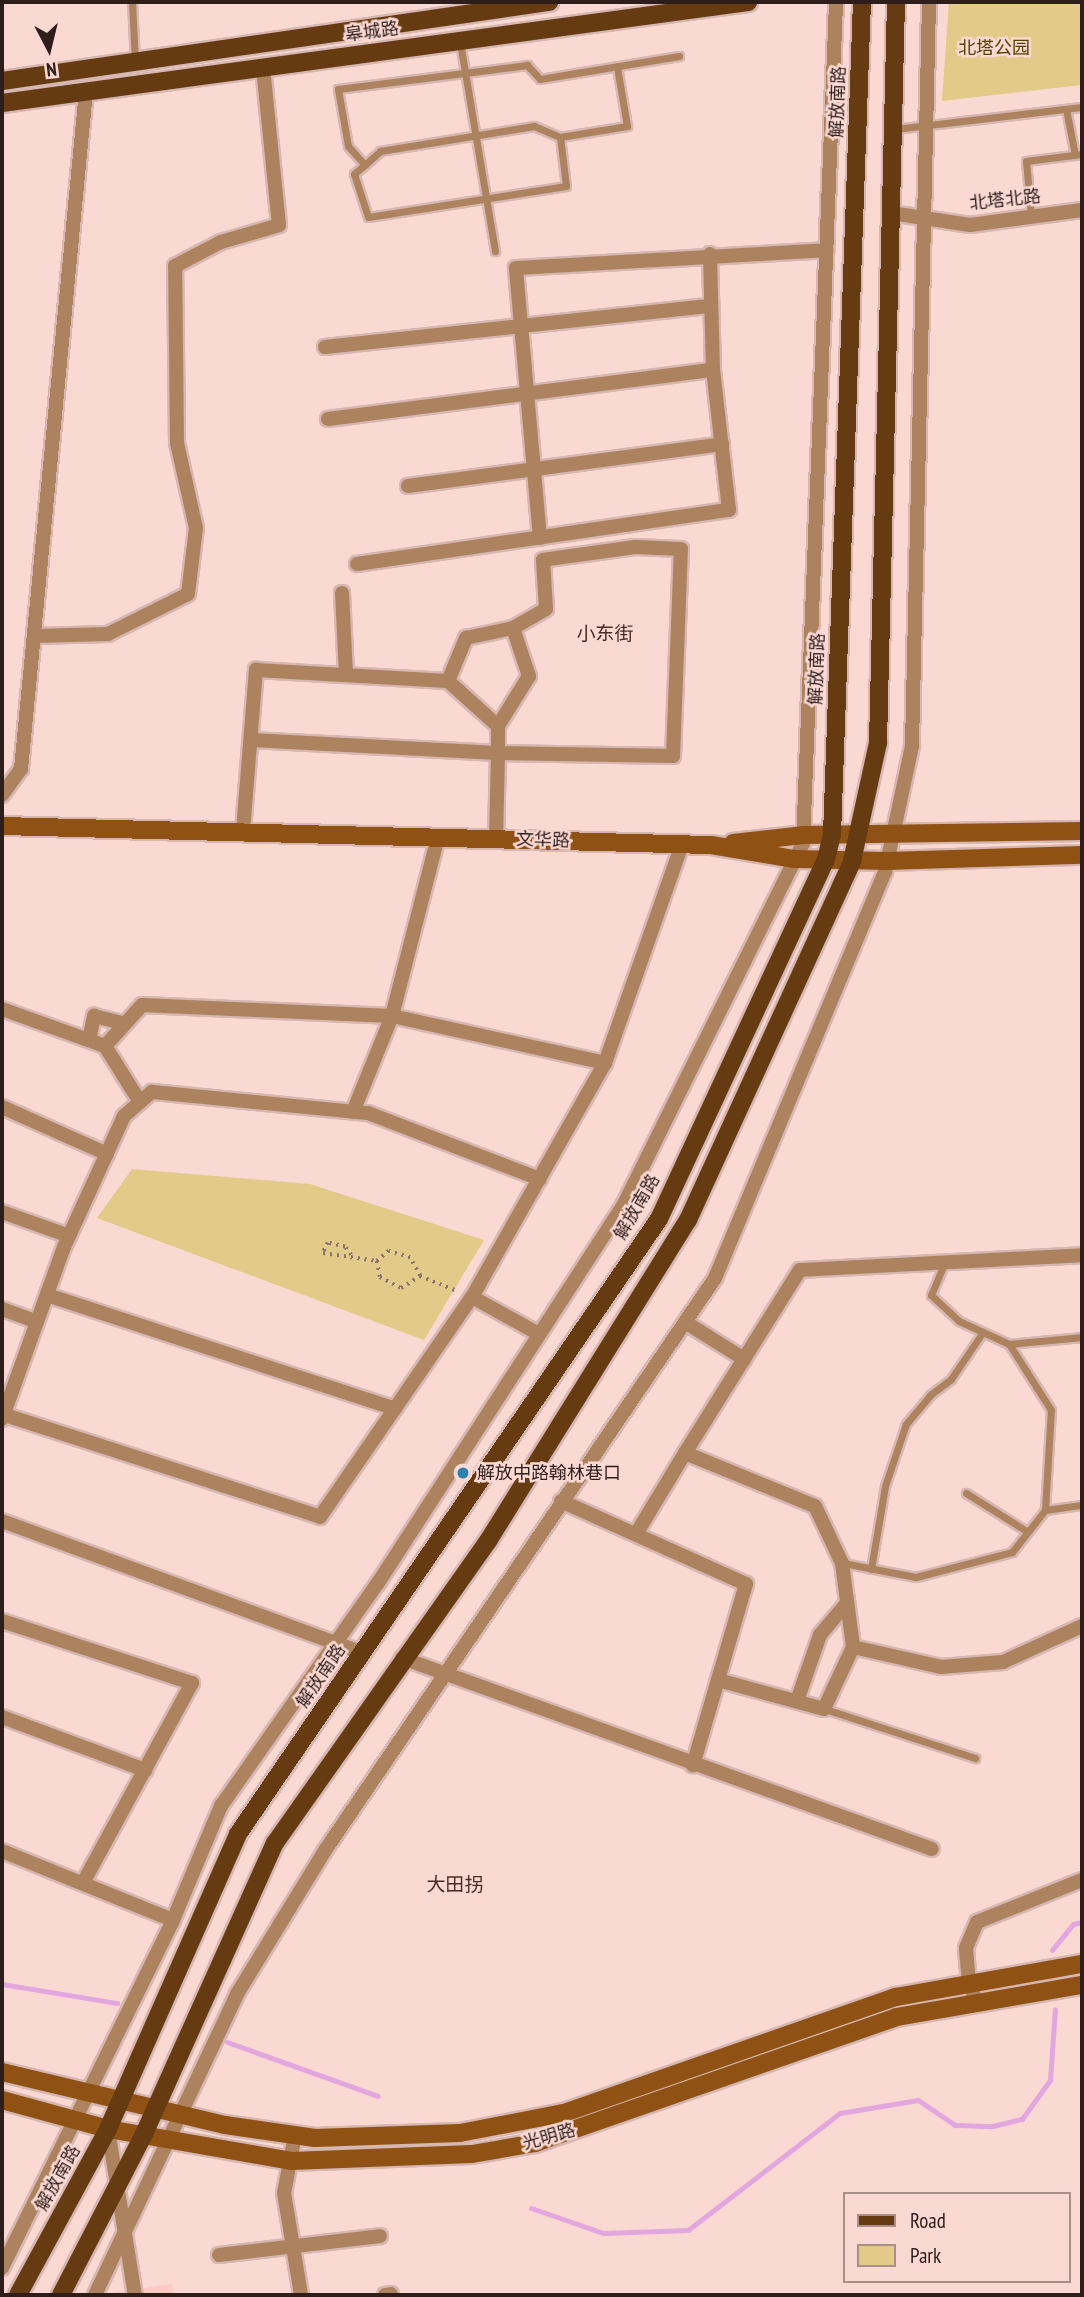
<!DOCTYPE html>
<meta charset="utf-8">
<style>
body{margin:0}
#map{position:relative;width:1084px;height:2297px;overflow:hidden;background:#fbd9d3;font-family:"PT Sans Narrow","Noto Sans SC",sans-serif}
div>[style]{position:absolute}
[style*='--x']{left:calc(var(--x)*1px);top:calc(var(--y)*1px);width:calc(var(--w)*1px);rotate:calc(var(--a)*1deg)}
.built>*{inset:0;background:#fccac2}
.green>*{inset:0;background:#e3ca89}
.stream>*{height:5px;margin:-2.5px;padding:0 2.5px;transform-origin:2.5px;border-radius:2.5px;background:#e2a7df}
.path>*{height:3.5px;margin-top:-1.75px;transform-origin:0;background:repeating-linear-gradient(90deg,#8a736f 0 2px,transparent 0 7px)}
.roads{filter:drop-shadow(2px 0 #d6b7b2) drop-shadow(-2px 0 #d6b7b2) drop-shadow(0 2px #d6b7b2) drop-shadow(0 -2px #d6b7b2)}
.lane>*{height:7px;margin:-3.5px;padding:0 3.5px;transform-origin:3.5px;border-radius:3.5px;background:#ad825f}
.street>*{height:14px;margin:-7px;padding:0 7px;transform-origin:7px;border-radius:7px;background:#ad825f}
.secondary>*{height:18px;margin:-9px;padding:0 9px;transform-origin:9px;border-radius:9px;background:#905214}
.primary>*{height:18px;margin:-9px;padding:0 9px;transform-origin:9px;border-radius:9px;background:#673b12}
.dots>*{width:19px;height:19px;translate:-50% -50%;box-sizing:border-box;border:4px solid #fbd9d3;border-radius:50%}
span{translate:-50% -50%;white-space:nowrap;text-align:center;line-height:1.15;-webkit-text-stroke:5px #fbd9d3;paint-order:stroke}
.street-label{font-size:18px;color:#2d1e1c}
.park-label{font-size:18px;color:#554101}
.poi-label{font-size:18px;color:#2d1e1c}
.left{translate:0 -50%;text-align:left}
.neighbourhood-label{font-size:19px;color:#4b2b27}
.frame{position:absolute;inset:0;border:4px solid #2d1e1c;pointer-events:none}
.legend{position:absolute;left:843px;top:2192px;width:228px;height:91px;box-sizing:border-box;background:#fbd9d3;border:2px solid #a98e8a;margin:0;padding:9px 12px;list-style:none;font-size:21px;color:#2d1e1c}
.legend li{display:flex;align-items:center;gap:14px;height:35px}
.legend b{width:35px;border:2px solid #a98e8a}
.north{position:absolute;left:14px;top:14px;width:70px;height:70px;-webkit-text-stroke:5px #fbd9d3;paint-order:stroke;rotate:173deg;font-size:19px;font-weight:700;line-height:28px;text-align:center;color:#2d1e1c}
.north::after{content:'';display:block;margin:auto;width:24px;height:32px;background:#2d1e1c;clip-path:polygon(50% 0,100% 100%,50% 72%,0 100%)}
</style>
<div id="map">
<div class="built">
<i style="clip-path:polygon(172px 2284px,174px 2295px,106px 2295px,107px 2293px)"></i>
</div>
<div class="green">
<i style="clip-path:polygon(949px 2px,1082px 2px,1082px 85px,942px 101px)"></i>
<i style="clip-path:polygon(132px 1169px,310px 1184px,484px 1240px,424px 1340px,97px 1218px)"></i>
</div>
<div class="stream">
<i style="--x:1052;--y:1950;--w:33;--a:-51"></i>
<i style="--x:1073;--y:1924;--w:9;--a:-13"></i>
<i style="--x:2;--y:1984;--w:117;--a:9.4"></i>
<i style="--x:227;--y:2042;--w:160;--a:19.7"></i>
<i style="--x:531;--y:2208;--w:76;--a:19.1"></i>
<i style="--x:603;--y:2233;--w:85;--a:-2"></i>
<i style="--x:688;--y:2230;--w:192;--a:-37.6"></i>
<i style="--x:840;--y:2113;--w:79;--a:-9.5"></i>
<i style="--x:918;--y:2100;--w:45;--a:34"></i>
<i style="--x:955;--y:2125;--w:38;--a:2"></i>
<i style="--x:993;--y:2126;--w:30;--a:-14"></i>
<i style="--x:1022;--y:2119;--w:48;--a:-54.3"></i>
<i style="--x:1050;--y:2080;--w:71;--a:-86"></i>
</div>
<div class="path">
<i style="--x:351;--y:1255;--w:10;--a:-127"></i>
<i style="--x:345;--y:1247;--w:17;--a:-167"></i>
<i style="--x:328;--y:1243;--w:11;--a:117"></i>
<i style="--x:323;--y:1253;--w:55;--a:8.4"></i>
<i style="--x:420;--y:1276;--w:21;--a:-119"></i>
<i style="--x:410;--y:1258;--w:22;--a:-162"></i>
<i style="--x:389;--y:1251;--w:16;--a:140"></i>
<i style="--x:377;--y:1261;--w:16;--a:79"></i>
<i style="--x:380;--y:1277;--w:24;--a:28"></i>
<i style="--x:401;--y:1288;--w:22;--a:-32"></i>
<i style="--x:420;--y:1276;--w:40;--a:22"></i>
</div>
<div class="roads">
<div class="lane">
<i style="--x:132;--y:2;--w:59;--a:87.1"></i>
<i style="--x:460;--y:42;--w:212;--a:80.5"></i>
<i style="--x:1066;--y:109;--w:47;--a:78.9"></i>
<i style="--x:895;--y:129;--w:188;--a:-6.7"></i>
<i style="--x:560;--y:137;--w:49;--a:83"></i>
<i style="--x:566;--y:186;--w:200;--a:171.1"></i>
<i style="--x:368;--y:217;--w:45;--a:-108"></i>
<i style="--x:354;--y:174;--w:35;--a:-41"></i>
<i style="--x:380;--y:151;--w:156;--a:-9.2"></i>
<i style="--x:534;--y:126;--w:28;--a:23"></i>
<i style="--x:560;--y:137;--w:68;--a:-9.3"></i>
<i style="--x:627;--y:126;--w:60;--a:-99.6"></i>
<i style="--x:365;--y:165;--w:25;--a:-132"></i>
<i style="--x:348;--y:146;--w:58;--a:-100"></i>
<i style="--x:338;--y:89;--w:191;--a:-7.2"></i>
<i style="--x:527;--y:65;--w:19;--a:47"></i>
<i style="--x:540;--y:79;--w:141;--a:-9.4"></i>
<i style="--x:1031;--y:216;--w:55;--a:-95.2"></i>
<i style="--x:1026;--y:161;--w:56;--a:-7.1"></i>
<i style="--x:1009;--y:1344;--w:73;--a:-5.5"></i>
<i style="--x:966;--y:1493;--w:73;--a:32.2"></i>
<i style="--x:1045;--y:1510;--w:37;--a:-8"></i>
<i style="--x:843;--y:1563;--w:74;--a:10.9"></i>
<i style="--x:916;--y:1577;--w:99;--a:-14.6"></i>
<i style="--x:1012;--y:1552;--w:53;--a:-51.8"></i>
<i style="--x:1045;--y:1510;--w:100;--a:-86.6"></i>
<i style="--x:1051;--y:1410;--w:78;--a:-122.5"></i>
<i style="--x:1009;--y:1344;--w:55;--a:-155.3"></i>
<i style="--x:959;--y:1321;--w:38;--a:-137"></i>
<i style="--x:931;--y:1295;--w:36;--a:-67"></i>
<i style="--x:871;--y:1569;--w:84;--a:-80.4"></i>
<i style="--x:885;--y:1486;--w:65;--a:-71.3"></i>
<i style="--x:906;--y:1424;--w:38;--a:-50"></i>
<i style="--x:930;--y:1395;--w:26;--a:-37"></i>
<i style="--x:951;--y:1379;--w:57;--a:-55.8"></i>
<i style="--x:825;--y:1709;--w:158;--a:18.1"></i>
</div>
<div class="street">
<i style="--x:891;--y:213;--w:80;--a:8.6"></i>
<i style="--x:970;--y:225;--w:113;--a:-7.6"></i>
<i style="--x:325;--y:347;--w:388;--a:-6.1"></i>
<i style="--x:328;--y:419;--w:388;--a:-7.3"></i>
<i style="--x:408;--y:486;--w:317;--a:-7.6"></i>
<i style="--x:540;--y:538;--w:271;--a:-95.1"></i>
<i style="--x:516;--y:268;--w:311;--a:-3.3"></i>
<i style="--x:357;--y:564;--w:376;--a:-8.3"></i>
<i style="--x:729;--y:510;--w:141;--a:-96.5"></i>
<i style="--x:713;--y:370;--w:116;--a:-91.5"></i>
<i style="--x:342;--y:593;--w:82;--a:87.2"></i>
<i style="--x:34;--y:636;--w:74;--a:-1.5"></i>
<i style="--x:108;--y:634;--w:89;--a:-26.6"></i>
<i style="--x:188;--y:594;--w:66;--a:-83.1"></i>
<i style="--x:196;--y:528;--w:87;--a:-102.6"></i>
<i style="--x:177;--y:443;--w:177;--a:-90.6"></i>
<i style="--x:175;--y:266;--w:52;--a:-27.6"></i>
<i style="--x:221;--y:242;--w:60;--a:-16.3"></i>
<i style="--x:279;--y:225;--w:158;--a:-95.8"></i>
<i style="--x:448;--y:681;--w:47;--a:-67.3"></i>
<i style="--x:466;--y:638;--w:48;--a:-12"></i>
<i style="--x:251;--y:740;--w:247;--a:3"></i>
<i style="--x:498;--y:753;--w:175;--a:1"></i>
<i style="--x:673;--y:756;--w:207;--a:-87.8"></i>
<i style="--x:681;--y:549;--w:46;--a:-177.5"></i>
<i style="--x:635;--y:547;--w:93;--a:172"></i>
<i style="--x:543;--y:560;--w:49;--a:86.5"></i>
<i style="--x:546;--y:609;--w:38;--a:150"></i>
<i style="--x:513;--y:628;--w:51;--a:71.6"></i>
<i style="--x:529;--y:676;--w:59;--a:121.8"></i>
<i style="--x:498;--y:726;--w:27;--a:90"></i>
<i style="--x:498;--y:753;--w:86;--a:91.3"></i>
<i style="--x:2;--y:795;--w:32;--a:-54"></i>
<i style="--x:21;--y:769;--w:680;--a:-84.52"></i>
<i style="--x:243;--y:831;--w:162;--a:-85.4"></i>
<i style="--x:256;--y:670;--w:192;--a:3.3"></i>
<i style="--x:448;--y:681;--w:67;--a:42"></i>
<i style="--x:2;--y:1009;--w:109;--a:19.8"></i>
<i style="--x:105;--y:1046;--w:55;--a:-47.9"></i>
<i style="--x:142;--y:1005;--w:250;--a:2.5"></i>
<i style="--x:392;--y:1016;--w:218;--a:12.4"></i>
<i style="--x:89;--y:1040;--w:25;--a:-78"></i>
<i style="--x:94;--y:1016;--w:32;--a:14"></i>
<i style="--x:105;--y:1046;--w:66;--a:58"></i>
<i style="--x:2;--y:1107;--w:115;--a:24.1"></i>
<i style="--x:353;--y:1112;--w:104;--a:-67.9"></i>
<i style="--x:392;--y:1016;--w:185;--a:-75.6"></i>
<i style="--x:2;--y:1212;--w:71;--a:19.7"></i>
<i style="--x:47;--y:1295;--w:366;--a:18.1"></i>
<i style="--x:472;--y:1297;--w:77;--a:28.9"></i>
<i style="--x:2;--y:1309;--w:37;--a:20"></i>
<i style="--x:685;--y:1322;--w:70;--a:32.1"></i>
<i style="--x:2;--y:1414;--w:334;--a:17.9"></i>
<i style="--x:320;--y:1517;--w:267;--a:-55.4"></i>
<i style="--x:472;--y:1297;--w:269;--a:-60.4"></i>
<i style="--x:605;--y:1063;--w:232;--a:-70.6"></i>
<i style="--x:2;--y:1419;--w:183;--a:-70.2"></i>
<i style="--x:64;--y:1247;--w:144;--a:-65.4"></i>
<i style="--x:124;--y:1116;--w:37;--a:-41"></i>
<i style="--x:152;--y:1092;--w:217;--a:5.6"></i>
<i style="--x:368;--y:1113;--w:184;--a:21"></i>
<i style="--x:685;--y:1453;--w:216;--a:-57.9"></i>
<i style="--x:800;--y:1270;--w:282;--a:-3"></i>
<i style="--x:561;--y:1501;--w:203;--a:24.2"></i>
<i style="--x:746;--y:1584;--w:189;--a:106.3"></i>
<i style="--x:2;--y:1521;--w:383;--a:20.1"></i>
<i style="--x:636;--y:1534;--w:95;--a:-58.8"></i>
<i style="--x:685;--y:1453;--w:140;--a:22.2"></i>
<i style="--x:815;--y:1506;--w:63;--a:64.7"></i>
<i style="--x:842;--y:1563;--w:85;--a:82.5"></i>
<i style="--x:853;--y:1647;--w:68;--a:115.1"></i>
<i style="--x:824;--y:1709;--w:110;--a:-164.7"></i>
<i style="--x:2;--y:1621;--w:200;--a:18.1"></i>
<i style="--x:192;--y:1683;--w:228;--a:118.6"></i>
<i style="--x:853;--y:1647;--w:90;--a:12.8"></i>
<i style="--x:941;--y:1667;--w:62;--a:-4.6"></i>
<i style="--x:1003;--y:1662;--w:87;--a:-24.5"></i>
<i style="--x:402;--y:1658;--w:563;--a:19.82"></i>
<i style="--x:797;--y:1701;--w:70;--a:-70.8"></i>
<i style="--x:820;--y:1635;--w:42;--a:-49.8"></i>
<i style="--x:2;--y:1717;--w:153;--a:20.3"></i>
<i style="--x:2;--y:1851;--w:184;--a:22"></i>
<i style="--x:976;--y:2001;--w:19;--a:-111"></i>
<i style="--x:969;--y:1983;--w:35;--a:-95"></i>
<i style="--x:966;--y:1948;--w:28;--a:-67"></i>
<i style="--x:977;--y:1922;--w:113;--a:-21.8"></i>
<i style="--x:108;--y:2129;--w:168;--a:80.8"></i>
<i style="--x:295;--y:2135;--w:59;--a:100.7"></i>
<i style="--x:284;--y:2193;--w:103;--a:80.5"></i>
<i style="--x:219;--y:2255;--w:162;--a:-6.7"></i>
<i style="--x:2;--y:2268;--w:388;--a:-63.8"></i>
<i style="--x:173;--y:1920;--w:124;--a:-67.2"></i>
<i style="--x:221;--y:1806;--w:273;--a:-54.9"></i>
<i style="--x:378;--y:1583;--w:452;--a:-57"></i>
<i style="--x:624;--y:1204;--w:403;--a:-63.6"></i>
<i style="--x:803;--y:843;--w:842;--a:-87.75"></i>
<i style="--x:95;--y:2295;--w:333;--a:-64.7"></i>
<i style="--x:237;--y:1994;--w:170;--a:-58.5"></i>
<i style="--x:326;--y:1849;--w:691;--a:-55.73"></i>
<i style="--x:715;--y:1278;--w:440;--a:-67.3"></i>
<i style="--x:885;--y:872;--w:129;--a:-77.9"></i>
<i style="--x:912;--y:746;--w:744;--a:-88.69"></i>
<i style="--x:385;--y:2295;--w:6;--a:-9"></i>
</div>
<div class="secondary">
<i style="--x:2;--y:826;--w:709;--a:1.54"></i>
<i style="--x:711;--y:845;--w:85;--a:9.5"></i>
<i style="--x:795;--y:859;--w:92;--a:1.2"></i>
<i style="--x:887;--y:861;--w:195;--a:-1.8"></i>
<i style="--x:733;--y:843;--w:70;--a:-6.5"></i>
<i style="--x:803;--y:835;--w:279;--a:-0.8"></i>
<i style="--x:2;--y:2072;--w:229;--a:13.4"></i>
<i style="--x:225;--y:2125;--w:91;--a:8.2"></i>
<i style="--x:315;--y:2138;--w:145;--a:-2"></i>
<i style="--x:460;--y:2133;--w:106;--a:-10.9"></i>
<i style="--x:564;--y:2113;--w:352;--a:-19.3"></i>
<i style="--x:896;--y:1997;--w:189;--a:-10.1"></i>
<i style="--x:2;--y:2100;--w:110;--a:15.3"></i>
<i style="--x:108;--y:2129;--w:186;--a:9.9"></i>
<i style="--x:291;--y:2161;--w:181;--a:-2.2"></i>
<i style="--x:472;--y:2154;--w:64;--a:-9.9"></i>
<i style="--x:535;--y:2143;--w:382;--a:-19.2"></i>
<i style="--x:896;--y:2017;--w:189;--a:-9.8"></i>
</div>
<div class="primary">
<i style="--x:2;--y:81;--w:553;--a:-8.22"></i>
<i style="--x:2;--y:103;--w:753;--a:-7.71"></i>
<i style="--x:18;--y:2295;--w:189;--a:-61.5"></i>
<i style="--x:108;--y:2129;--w:322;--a:-66.2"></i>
<i style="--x:238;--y:1834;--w:745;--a:-55.61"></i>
<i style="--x:659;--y:1219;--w:396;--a:-65.1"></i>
<i style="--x:826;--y:860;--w:26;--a:-77"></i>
<i style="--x:832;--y:835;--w:834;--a:-87.94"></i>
<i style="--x:61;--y:2295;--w:181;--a:-62.7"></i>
<i style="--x:144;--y:2134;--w:319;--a:-65.8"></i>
<i style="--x:275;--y:1843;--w:370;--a:-54.8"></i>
<i style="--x:488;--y:1541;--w:378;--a:-58.1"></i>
<i style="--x:688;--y:1220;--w:395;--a:-65.4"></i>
<i style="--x:852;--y:861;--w:121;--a:-77.6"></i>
<i style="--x:878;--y:743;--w:741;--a:-88.61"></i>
</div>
</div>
<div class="dots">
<i style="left:463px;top:1473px;background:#2b81b0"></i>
</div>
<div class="street-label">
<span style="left:372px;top:32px;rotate:-8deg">皋城路</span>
<span style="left:838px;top:102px;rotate:-88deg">解放南路</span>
<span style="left:1005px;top:200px;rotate:-6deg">北塔北路</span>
<span style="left:817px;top:669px;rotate:-88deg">解放南路</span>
<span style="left:543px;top:840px;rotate:2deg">文华路</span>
<span style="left:637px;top:1207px;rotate:-60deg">解放南路</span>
<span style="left:321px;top:1676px;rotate:-56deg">解放南路</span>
<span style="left:549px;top:2137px;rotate:-16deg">光明路</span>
<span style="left:58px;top:2178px;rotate:-61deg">解放南路</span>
</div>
<div class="park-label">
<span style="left:994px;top:48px">北塔公园</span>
</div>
<div class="poi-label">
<span class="left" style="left:477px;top:1473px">解放中路翰林巷口</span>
</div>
<div class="neighbourhood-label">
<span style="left:605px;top:634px">小东街</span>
<span style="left:455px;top:1885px">大田拐</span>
</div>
<div class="frame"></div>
<ul class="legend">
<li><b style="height:9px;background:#673b12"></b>Road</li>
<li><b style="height:19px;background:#e3ca89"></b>Park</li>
</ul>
<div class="north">N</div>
</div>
